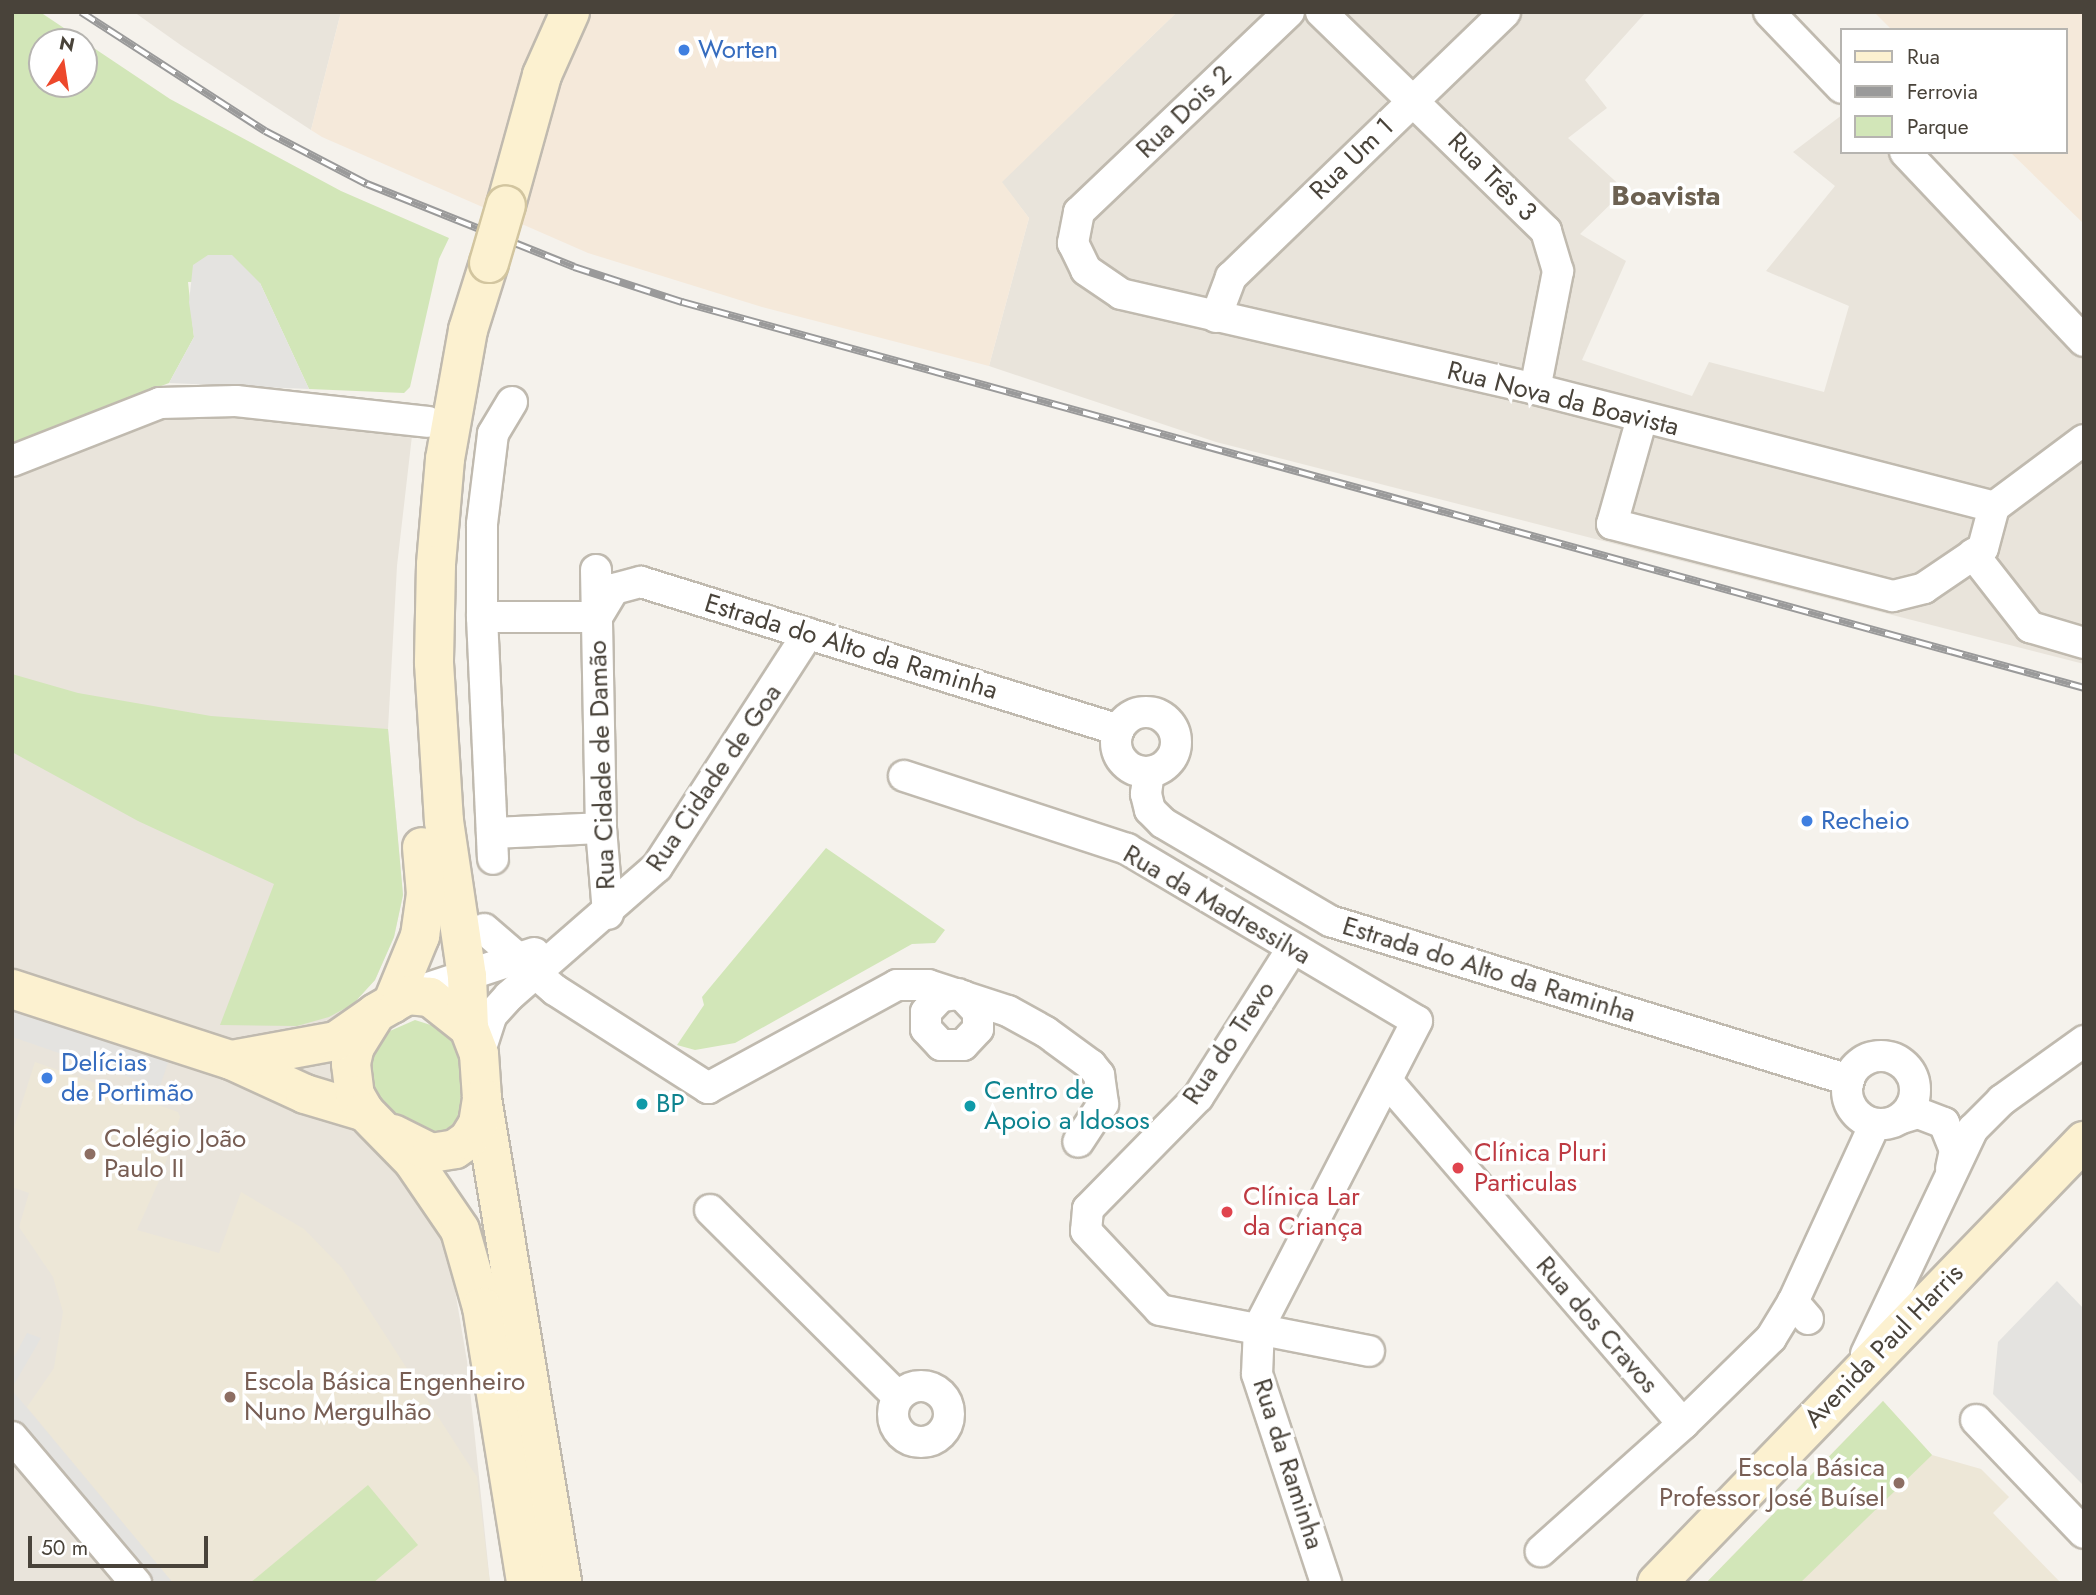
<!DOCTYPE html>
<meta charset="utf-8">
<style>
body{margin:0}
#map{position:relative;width:2096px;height:1595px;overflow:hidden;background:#f5f2ec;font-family:Jost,sans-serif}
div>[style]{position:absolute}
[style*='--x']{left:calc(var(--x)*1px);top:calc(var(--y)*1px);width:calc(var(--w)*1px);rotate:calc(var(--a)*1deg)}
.residential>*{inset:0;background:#e9e4db}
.commercial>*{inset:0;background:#f5e9da}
.education>*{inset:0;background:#ede7d7}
.green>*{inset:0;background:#d2e6b8}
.parking>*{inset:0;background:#e4e3e0;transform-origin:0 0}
.roads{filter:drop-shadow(2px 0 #c0baaf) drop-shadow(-2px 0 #c0baaf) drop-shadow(0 2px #c0baaf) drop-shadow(0 -2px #c0baaf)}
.street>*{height:30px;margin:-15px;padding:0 15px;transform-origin:15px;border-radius:15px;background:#fff}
.street>.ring{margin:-15px;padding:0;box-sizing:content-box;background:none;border:30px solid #fff;border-radius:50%}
.secondary>*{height:38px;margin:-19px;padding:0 19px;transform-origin:19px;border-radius:19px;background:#fcf1d0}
.rail>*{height:8px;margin-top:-4px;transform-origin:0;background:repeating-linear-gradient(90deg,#fff 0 16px,#9a9a9a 0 32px);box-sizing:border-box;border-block:2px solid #9a9a9a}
.bridges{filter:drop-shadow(2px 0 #d2c59f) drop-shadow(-2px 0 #d2c59f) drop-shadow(0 2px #d2c59f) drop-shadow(0 -2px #d2c59f)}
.secondary-bridge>*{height:38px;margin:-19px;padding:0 19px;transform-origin:19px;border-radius:19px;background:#fcf1d0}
.dots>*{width:19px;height:19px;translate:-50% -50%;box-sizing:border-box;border:4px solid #fff;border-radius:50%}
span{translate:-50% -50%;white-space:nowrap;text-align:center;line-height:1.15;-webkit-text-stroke:7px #fff;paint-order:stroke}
.shop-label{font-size:26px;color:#366cbe}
.left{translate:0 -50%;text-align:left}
.street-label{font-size:26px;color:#49433a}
.culture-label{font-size:26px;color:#0d838f}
.education-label{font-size:26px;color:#785e54}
.right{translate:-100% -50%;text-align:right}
.health-label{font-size:26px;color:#be3a42}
.neighbourhood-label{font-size:28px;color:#6c6152;font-weight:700}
.frame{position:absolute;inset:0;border:14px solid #49433a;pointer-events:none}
.legend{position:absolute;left:1840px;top:28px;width:228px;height:126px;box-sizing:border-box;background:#fff;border:2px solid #b6b4b0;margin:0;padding:9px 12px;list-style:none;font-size:21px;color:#49433a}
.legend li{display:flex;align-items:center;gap:14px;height:35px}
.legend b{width:35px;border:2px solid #b6b4b0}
.north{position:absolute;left:28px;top:28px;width:70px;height:70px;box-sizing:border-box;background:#fff;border:2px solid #b6b4b0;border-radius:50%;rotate:12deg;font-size:19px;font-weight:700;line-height:28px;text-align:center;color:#49433a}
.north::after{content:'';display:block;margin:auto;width:24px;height:32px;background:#ed482b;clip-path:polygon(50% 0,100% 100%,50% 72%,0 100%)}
.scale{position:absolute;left:28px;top:1536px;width:180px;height:32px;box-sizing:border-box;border:4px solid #49433a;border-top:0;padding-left:9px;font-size:21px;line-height:24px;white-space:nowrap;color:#49433a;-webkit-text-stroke:5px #fff;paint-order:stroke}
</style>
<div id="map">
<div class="residential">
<i style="clip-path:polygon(134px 12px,341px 12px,311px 130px,182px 46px)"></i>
<i style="clip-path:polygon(1177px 12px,1646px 12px,1585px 80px,1607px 108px,1568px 138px,1625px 190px,1580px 234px,1626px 261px,1582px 360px,1692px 396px,1709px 362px,1824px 392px,1849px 306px,1766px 271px,1835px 186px,1793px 152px,1842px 115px,1842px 152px,1890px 152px,2084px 358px,2084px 664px,1216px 442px,989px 366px,1029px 218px,1001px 182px)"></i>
<i style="clip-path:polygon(171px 417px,257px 417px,413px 427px,397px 566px,388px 729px,403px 895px,394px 937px,375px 980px,353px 1004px,336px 1051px,334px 1070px,350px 1129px,393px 1164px,446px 1237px,467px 1361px,490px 1583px,12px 1583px,12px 478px)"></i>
</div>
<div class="commercial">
<i style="clip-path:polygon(341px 12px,1177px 12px,1002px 182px,1029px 218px,989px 366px,762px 307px,588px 253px,322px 137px,311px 130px)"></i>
<i style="clip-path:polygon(1874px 12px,2084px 12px,2084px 224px,2010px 152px,2066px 152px,2066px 30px,1892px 30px)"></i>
</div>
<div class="education">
<i style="clip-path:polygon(35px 1062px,178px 1112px,180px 1117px,162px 1174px,137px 1230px,219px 1253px,241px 1192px,304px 1229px,342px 1268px,477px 1477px,490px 1583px,173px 1583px,27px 1407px,54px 1368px,63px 1312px,53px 1277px,19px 1227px,29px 1193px,12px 1187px,12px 1134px)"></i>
<i style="clip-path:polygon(1883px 1401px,1932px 1455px,1981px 1469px,2009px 1497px,1993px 1513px,2061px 1583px,1706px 1583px)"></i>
</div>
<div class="green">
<i style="clip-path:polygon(evenodd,12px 12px,40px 12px,170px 99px,341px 191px,449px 238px,439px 259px,410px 387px,404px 393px,309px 389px,260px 283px,188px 282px,194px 337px,169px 383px,12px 443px,12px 12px,42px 42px,84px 42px,84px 84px,42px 84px,42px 42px)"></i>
<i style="clip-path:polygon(12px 674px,78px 693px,211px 716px,388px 729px,403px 895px,394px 937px,375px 980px,353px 1004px,329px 1017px,297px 1026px,220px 1025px,274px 884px,138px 821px,12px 752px)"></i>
<i style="clip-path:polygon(826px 848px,945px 930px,935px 943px,912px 944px,735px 1043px,695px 1050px,677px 1045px,704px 1005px,702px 997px)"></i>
<i style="clip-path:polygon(415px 1020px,437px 1027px,451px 1040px,460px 1059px,461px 1113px,451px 1126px,434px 1136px,414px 1130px,380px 1103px,365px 1070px,383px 1034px)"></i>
<i style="clip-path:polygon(1883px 1401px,1932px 1455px,1800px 1583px,1706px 1583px)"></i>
<i style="clip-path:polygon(368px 1485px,418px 1545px,373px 1583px,250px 1583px)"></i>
</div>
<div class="parking">
<i style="clip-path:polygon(208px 255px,232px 255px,260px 283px,309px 389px,169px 383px,194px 337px,189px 302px,193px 265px)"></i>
<i style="left:12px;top:1003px;width:167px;height:32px;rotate:19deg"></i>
<i style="clip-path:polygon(2057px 1281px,2084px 1309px,2084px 1486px,1993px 1394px,1998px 1342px)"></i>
<i style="clip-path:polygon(27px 1333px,41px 1338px,12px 1388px,12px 1361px)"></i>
<i style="clip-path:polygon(12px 1390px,173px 1583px,149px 1583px,12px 1423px)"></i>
</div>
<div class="roads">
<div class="street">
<i style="--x:1289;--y:12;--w:290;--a:136.4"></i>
<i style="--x:1079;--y:212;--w:32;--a:101"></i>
<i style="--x:1073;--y:243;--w:30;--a:64"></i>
<i style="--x:1086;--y:270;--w:42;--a:34.4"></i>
<i style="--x:1121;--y:294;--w:425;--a:12.9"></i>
<i style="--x:1535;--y:389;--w:474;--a:14.4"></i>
<i style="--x:1994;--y:507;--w:112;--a:-36.7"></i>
<i style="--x:1321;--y:12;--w:314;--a:44.2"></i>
<i style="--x:1546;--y:231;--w:42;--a:73.3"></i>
<i style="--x:1558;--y:271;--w:120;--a:101"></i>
<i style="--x:1769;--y:12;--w:105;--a:46.2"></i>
<i style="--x:1905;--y:152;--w:260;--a:46.6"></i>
<i style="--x:1216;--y:317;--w:43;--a:-69.4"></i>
<i style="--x:1231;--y:277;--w:381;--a:-44"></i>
<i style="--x:512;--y:402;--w:37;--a:121"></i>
<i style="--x:493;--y:434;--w:91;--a:97"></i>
<i style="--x:482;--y:524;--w:93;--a:90"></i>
<i style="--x:482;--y:617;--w:115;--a:0"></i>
<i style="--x:597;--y:617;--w:33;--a:-59"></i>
<i style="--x:614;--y:589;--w:28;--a:-15"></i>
<i style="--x:641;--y:582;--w:500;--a:17.2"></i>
<i style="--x:1642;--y:418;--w:110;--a:105.8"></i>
<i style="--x:1612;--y:524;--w:290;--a:14.4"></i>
<i style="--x:1893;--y:596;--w:32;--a:-14"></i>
<i style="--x:1924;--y:588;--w:71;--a:-34.1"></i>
<i style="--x:1983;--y:548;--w:42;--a:-75"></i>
<i style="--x:12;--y:461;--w:159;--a:-21.4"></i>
<i style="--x:160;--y:403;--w:76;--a:-1.5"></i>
<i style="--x:236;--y:401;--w:193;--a:6.2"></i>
<i style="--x:1973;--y:554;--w:93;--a:52"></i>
<i style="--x:2030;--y:627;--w:56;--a:16.5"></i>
<i style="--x:596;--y:570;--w:258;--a:88.9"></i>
<i style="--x:601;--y:828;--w:86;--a:85.3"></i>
<i style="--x:482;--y:617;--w:242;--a:87.4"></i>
<i class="ring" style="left:1116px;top:712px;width:30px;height:30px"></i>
<i style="--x:1149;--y:772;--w:22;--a:98"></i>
<i style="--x:1146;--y:794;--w:16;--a:76"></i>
<i style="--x:1150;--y:810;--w:18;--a:45"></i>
<i style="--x:1163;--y:823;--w:194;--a:30.4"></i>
<i style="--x:1330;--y:921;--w:543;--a:17.03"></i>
<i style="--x:904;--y:776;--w:235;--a:18.1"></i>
<i style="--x:1127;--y:849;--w:337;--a:30.7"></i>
<i style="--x:1417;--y:1021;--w:344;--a:117.3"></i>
<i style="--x:1259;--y:1327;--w:47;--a:92.4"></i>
<i style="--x:1257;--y:1374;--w:220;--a:71.7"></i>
<i style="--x:492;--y:833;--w:109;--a:-2.6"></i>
<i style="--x:484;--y:929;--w:94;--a:40.7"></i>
<i style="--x:555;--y:990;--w:182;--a:32.6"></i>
<i style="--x:708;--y:1088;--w:215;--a:-28.6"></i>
<i style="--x:897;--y:985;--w:31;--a:0"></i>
<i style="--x:928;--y:985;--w:84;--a:18"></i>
<i style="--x:1008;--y:1011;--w:43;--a:28.9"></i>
<i style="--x:1046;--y:1032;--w:56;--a:36.3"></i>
<i style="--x:1091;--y:1065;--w:13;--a:51"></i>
<i style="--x:1099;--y:1075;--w:29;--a:82"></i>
<i style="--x:1103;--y:1104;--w:45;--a:123.3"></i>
<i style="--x:1292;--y:949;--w:175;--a:122.4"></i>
<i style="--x:1198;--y:1097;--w:157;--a:134.5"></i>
<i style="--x:1088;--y:1209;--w:22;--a:95"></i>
<i style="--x:1086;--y:1231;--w:108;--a:46.9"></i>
<i style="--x:1160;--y:1310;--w:213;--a:11.1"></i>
<i style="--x:958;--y:994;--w:17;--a:173"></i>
<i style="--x:941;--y:996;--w:22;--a:133"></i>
<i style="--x:926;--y:1012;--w:17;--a:90"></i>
<i style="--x:926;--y:1029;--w:22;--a:47"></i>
<i style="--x:941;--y:1045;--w:22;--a:0"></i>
<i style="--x:963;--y:1045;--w:22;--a:-47"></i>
<i style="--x:978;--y:1029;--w:17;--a:-90"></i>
<i style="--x:978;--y:1012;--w:22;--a:-133"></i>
<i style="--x:407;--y:995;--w:134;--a:-18.3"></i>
<i style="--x:479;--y:1054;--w:40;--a:-72"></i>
<i style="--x:491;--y:1016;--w:27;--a:-48"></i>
<i style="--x:509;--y:996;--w:196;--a:-41.1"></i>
<i style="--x:657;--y:867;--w:278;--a:-57.1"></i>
<i class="ring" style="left:1847px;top:1056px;width:38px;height:38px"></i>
<i style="--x:1387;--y:1081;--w:453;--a:49.2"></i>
<i style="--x:1683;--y:1424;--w:191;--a:138.2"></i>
<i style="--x:1902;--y:1118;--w:17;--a:-17"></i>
<i style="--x:1918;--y:1113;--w:28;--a:21"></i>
<i style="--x:1944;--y:1123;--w:29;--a:68"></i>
<i style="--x:1955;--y:1150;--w:19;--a:102"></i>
<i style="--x:710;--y:1210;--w:265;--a:44.8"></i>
<i style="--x:1808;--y:1319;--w:23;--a:-131"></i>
<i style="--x:1793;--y:1302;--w:196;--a:-65.3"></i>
<i style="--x:1866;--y:1354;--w:249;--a:-64.6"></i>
<i style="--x:1973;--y:1129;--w:41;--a:-45"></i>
<i style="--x:2002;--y:1100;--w:101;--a:-35.7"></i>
<i class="ring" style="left:893px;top:1386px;width:26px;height:26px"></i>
<i style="--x:1976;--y:1420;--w:156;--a:46.3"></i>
<i style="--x:1683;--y:1424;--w:123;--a:-44.3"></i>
<i style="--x:1771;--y:1338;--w:42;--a:-58.6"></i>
<i style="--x:12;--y:1437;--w:192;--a:49.7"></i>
</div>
<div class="secondary">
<i style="--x:506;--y:205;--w:135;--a:-74.5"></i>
<i style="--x:542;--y:75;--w:69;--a:-66"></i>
<i style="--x:489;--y:263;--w:70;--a:107.4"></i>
<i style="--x:468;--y:330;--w:131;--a:100.1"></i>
<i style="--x:445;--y:459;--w:106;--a:94.9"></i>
<i style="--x:436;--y:565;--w:98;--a:91.2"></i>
<i style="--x:434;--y:663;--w:158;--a:86.4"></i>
<i style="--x:444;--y:821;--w:157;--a:81.6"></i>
<i style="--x:467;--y:976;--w:52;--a:87.8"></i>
<i style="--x:469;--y:1028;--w:28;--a:69"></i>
<i style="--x:479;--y:1054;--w:44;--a:86.1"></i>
<i style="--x:482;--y:1098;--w:492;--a:80.6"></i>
<i style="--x:12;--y:989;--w:230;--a:18"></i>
<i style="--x:231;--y:1060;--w:81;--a:24.7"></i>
<i style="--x:305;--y:1094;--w:63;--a:16.7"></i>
<i style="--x:392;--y:1004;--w:74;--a:-67.6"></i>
<i style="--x:420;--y:936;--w:42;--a:-81.9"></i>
<i style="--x:426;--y:894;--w:47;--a:-94.9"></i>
<i style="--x:469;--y:1028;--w:50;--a:-141.5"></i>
<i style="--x:430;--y:997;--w:23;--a:-175"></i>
<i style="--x:407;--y:995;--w:36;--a:150"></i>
<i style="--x:376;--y:1013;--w:39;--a:122"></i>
<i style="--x:355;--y:1046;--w:18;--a:103"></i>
<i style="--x:351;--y:1064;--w:31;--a:83"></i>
<i style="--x:355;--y:1095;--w:20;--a:60"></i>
<i style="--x:365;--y:1112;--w:69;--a:45.6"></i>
<i style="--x:413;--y:1161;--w:83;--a:55.7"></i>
<i style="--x:460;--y:1230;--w:80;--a:74.1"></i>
<i style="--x:482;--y:1307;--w:279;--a:80.9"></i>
<i style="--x:232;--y:1060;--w:106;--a:-10.4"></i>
<i style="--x:336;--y:1041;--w:44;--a:-34.8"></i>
<i style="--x:393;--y:1134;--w:42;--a:26.6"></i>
<i style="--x:431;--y:1153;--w:24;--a:-9"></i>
<i style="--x:455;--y:1149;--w:16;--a:-35"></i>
<i style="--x:468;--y:1140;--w:19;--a:-58"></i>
<i style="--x:478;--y:1124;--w:26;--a:-81"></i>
<i style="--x:1657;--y:1583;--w:615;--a:-45.99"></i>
</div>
</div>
<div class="rail">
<i style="--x:81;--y:12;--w:219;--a:32.9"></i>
<i style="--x:265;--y:131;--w:115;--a:27.5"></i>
<i style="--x:367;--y:184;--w:223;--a:21.8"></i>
<i style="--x:574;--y:267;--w:114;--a:18"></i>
<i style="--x:682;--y:302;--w:1454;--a:15.39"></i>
</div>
<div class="bridges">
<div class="secondary-bridge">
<i style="--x:489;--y:263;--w:60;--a:-73.7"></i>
</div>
</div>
<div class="dots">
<i style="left:684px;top:50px;background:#3f7fe0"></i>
<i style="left:1807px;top:821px;background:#3f7fe0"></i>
<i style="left:47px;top:1078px;background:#3f7fe0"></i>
<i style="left:642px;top:1104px;background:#0f9aa8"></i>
<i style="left:970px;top:1106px;background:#0f9aa8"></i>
<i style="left:90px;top:1154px;background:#8d6e63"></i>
<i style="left:1458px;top:1168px;background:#e0444e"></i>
<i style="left:1227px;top:1212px;background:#e0444e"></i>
<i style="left:230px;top:1397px;background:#8d6e63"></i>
<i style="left:1899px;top:1483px;background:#8d6e63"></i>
</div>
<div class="shop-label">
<span class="left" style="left:698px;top:50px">Worten</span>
<span class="left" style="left:1821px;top:821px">Recheio</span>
<span class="left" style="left:61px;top:1078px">Delícias<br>de Portimão</span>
</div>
<div class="street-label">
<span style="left:1184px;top:112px;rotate:-44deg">Rua Dois 2</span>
<span style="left:1352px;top:159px;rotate:-44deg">Rua Um 1</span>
<span style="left:1492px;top:177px;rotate:45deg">Rua Três 3</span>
<span style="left:1563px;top:399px;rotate:14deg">Rua Nova da Boavista</span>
<span style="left:851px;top:647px;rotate:17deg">Estrada do Alto da Raminha</span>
<span style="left:602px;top:765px;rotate:-92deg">Rua Cidade de Damão</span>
<span style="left:714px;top:778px;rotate:-56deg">Rua Cidade de Goa</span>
<span style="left:1217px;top:905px;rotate:30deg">Rua da Madressilva</span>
<span style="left:1489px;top:970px;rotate:17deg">Estrada do Alto da Raminha</span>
<span style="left:1229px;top:1043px;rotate:-56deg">Rua do Trevo</span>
<span style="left:1597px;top:1325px;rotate:49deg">Rua dos Cravos</span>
<span style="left:1884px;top:1346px;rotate:-46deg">Avenida Paul Harris</span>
<span style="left:1288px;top:1464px;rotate:72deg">Rua da Raminha</span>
</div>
<div class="culture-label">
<span class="left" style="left:984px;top:1106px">Centro de<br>Apoio a Idosos</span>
<span class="left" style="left:656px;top:1104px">BP</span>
</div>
<div class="education-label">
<span class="left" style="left:104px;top:1154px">Colégio João<br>Paulo II</span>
<span class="left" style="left:244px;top:1397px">Escola Básica Engenheiro<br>Nuno Mergulhão</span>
<span class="right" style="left:1885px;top:1483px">Escola Básica<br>Professor José Buísel</span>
</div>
<div class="health-label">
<span class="left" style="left:1474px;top:1168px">Clínica Pluri<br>Particulas</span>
<span class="left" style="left:1243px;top:1212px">Clínica Lar<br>da Criança</span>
</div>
<div class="neighbourhood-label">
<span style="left:1666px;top:196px">Boavista</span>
</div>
<div class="frame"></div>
<ul class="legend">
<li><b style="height:9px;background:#fcf1d0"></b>Rua</li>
<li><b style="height:9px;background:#9a9a9a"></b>Ferrovia</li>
<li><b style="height:19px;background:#d2e6b8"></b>Parque</li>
</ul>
<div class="north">N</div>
<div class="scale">50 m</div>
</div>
